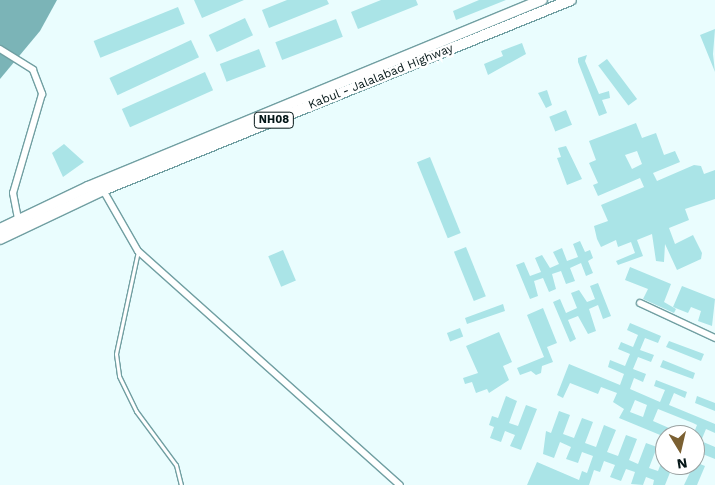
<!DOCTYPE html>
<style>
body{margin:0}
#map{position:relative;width:715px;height:485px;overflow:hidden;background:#eafdfe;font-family:"Work Sans",sans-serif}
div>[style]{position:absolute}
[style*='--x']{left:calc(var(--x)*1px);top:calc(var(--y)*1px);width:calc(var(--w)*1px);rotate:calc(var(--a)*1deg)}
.water>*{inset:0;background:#7bb4b7}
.building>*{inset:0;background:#aae4e7;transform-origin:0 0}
.roads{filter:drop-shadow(1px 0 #719fa2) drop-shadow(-1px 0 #719fa2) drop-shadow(0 1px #719fa2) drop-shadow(0 -1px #719fa2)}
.service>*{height:3px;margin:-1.5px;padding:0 1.5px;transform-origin:1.5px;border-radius:1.5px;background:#fff}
.minor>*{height:6px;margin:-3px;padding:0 3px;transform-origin:3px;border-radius:3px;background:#fff}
.trunk>*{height:10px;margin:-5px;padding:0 5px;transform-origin:5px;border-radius:5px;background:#fff}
span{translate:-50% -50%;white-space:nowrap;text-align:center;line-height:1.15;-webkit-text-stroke:5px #fff;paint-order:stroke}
.shield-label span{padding:1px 4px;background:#fff;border:1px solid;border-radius:4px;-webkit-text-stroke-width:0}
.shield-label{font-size:11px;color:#041617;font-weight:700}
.street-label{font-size:12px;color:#041617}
.north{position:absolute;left:655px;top:425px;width:50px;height:50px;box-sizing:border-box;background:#fff;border:1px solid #9ba2a2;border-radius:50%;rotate:171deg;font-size:14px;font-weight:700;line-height:20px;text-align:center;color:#041617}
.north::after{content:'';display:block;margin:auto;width:18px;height:22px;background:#7b6032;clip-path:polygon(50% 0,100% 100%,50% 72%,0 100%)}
</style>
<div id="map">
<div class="water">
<i style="clip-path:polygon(0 0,57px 0,40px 31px,0 79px)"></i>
</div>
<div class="building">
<i style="clip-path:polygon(194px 0,244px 0,202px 18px)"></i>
<i style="clip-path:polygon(287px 0,327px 0,329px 4px,269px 28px,262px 10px)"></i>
<i style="clip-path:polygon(381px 0,416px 0,418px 5px,358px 29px,351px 12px)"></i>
<i style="clip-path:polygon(479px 0,506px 0,456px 20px,453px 11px)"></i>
<i style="left:178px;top:7px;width:18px;height:91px;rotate:68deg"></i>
<i style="left:245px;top:18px;width:19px;height:40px;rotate:65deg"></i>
<i style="left:336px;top:19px;width:19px;height:65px;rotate:69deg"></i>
<i style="clip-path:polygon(715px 29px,713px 54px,715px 72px,700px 35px)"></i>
<i style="left:191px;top:40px;width:19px;height:90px;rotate:65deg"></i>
<i style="clip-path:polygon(522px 43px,526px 54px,488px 75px,484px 64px,503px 56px,501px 51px)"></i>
<i style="left:259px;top:49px;width:19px;height:42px;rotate:69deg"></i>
<i style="clip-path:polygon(587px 55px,585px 61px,599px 94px,609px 91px,610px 98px,602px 100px,607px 113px,599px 116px,578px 62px,578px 58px)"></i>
<i style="left:607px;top:59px;width:50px;height:11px;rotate:53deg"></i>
<i style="left:205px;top:72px;width:20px;height:91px;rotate:66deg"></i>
<i style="clip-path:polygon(547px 90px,552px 105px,546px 108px,538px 93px)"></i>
<i style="left:566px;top:110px;width:16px;height:18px;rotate:68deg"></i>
<i style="clip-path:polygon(evenodd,636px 123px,642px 138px,656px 133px,664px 155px,675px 151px,680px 162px,653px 173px,657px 181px,694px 165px,701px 166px,704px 174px,715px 170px,715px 199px,685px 209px,689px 220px,669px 228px,675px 244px,693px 235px,702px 253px,701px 259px,677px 270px,665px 244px,664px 262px,656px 261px,652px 234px,637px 240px,643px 256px,618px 265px,616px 261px,635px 253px,631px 242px,618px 247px,616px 240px,601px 247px,597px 239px,594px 226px,608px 221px,601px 205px,644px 187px,640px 178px,598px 196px,593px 185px,598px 183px,589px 163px,596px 160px,589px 141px,636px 123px,637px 151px,642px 164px,632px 169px,625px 155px,637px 151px)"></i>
<i style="clip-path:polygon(64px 144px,84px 162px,63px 177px,52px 153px)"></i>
<i style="clip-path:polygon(566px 146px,582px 179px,567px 185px,557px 158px,561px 157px,558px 148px)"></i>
<i style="left:430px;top:157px;width:82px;height:14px;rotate:68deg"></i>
<i style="clip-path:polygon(580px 241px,585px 252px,590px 250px,593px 258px,588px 261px,593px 273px,586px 276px,581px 263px,570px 268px,575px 281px,566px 284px,561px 271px,552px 274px,556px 289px,549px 292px,543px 278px,534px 281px,538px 296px,530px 299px,516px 265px,524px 262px,530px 276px,541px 272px,535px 258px,542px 255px,550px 268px,559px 264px,553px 252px,562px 248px,567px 261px,578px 257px,573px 244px)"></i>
<i style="left:466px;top:247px;width:53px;height:13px;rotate:68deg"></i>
<i style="left:283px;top:250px;width:33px;height:16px;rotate:67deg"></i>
<i style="clip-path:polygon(630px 267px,671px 284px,664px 302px,676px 309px,674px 313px,643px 299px,648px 289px,625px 280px)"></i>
<i style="clip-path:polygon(598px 283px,611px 316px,603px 319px,598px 305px,589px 309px,596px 331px,588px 334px,578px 316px,568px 320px,576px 339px,570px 342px,553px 302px,560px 299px,566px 313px,577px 308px,571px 293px,579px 290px,587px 302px,595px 299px,590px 286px)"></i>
<i style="clip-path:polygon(682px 286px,715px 299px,712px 326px,698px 321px,701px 311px,691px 307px,688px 313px,673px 307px)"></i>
<i style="clip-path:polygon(503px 304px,505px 311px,467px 324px,465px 318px)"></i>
<i style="clip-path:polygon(543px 308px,557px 343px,547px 347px,553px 362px,542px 366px,541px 373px,536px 375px,531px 371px,520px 375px,517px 368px,544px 357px,527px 315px)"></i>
<i style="clip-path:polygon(evenodd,630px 323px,661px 336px,658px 343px,645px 338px,640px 350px,654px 355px,651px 362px,638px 357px,633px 369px,646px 374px,643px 382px,634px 378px,630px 389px,660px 402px,665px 390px,654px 386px,656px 380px,687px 392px,685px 398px,674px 393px,669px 405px,715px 424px,715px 433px,706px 429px,701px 441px,715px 447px,715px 459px,695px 451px,693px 435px,697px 425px,693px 423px,658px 409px,653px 421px,685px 435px,665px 437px,619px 418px,624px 409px,613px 402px,617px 393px,601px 387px,598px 394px,570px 383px,563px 398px,557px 395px,569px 364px,620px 385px,624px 374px,608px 367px,610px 360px,625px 366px,630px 354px,618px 349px,621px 342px,633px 347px,638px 335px,627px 330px,630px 323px,635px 400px,647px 405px,643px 417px,630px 412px,635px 400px)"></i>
<i style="left:460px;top:328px;width:9px;height:14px;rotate:69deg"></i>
<i style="clip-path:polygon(499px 332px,512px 362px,503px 366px,509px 380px,489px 393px,487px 389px,476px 393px,472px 382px,465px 384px,463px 378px,478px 373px,466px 346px)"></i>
<i style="clip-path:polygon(669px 341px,704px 354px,701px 361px,666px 347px)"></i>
<i style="clip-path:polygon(663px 360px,695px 373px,693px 379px,660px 367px)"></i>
<i style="clip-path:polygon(506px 396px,517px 401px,509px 423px,518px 426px,526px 405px,537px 409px,521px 450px,510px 446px,515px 435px,505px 431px,501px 442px,490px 438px,494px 427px,489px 425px,492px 416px,498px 418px)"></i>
<i style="clip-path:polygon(697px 396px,715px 403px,715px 411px,695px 403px)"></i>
<i style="clip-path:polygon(559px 411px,570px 415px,563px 434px,574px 438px,582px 418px,593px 422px,585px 443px,596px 447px,604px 425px,616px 430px,607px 452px,618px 456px,626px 435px,637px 439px,629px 460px,638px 464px,646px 443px,657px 447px,649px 468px,658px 471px,665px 453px,665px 465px,673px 465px,665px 485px,653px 485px,654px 480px,646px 477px,643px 485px,631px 484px,635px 472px,626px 469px,621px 481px,610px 477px,615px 465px,604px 461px,600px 472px,594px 470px,589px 485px,527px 485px,537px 462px,579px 480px,582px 471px,587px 473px,593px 456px,582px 452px,578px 463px,566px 459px,571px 447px,560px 442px,554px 458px,543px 454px,546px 431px,551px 433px)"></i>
<i style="clip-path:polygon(695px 462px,705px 466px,697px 485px,684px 485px)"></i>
</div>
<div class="roads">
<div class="service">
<i style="--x:138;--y:251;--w:105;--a:102.1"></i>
<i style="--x:116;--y:354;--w:22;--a:82"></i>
<i style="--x:119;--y:376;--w:39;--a:64"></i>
<i style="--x:136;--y:411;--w:67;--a:53.5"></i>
<i style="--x:176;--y:465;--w:21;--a:76"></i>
</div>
<div class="minor">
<i style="--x:0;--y:49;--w:39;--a:32"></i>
<i style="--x:33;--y:70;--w:26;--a:69"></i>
<i style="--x:42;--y:94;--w:103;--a:106.3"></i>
<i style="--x:13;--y:193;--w:26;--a:79"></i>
<i style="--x:103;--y:190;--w:70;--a:60.2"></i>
<i style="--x:138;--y:251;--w:351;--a:41.8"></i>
<i style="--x:640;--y:303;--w:83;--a:25"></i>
</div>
<div class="trunk">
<i style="--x:0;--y:229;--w:98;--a:-25.5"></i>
<i style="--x:88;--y:187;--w:491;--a:-22.4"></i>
<i style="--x:0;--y:239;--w:114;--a:-25.4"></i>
<i style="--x:103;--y:190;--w:505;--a:-22.1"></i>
</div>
</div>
<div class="shield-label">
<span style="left:274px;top:120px">NH08</span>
</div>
<div class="street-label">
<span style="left:381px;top:77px;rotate:-22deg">Kabul - Jalalabad Highway</span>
</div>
<div class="north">N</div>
</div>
